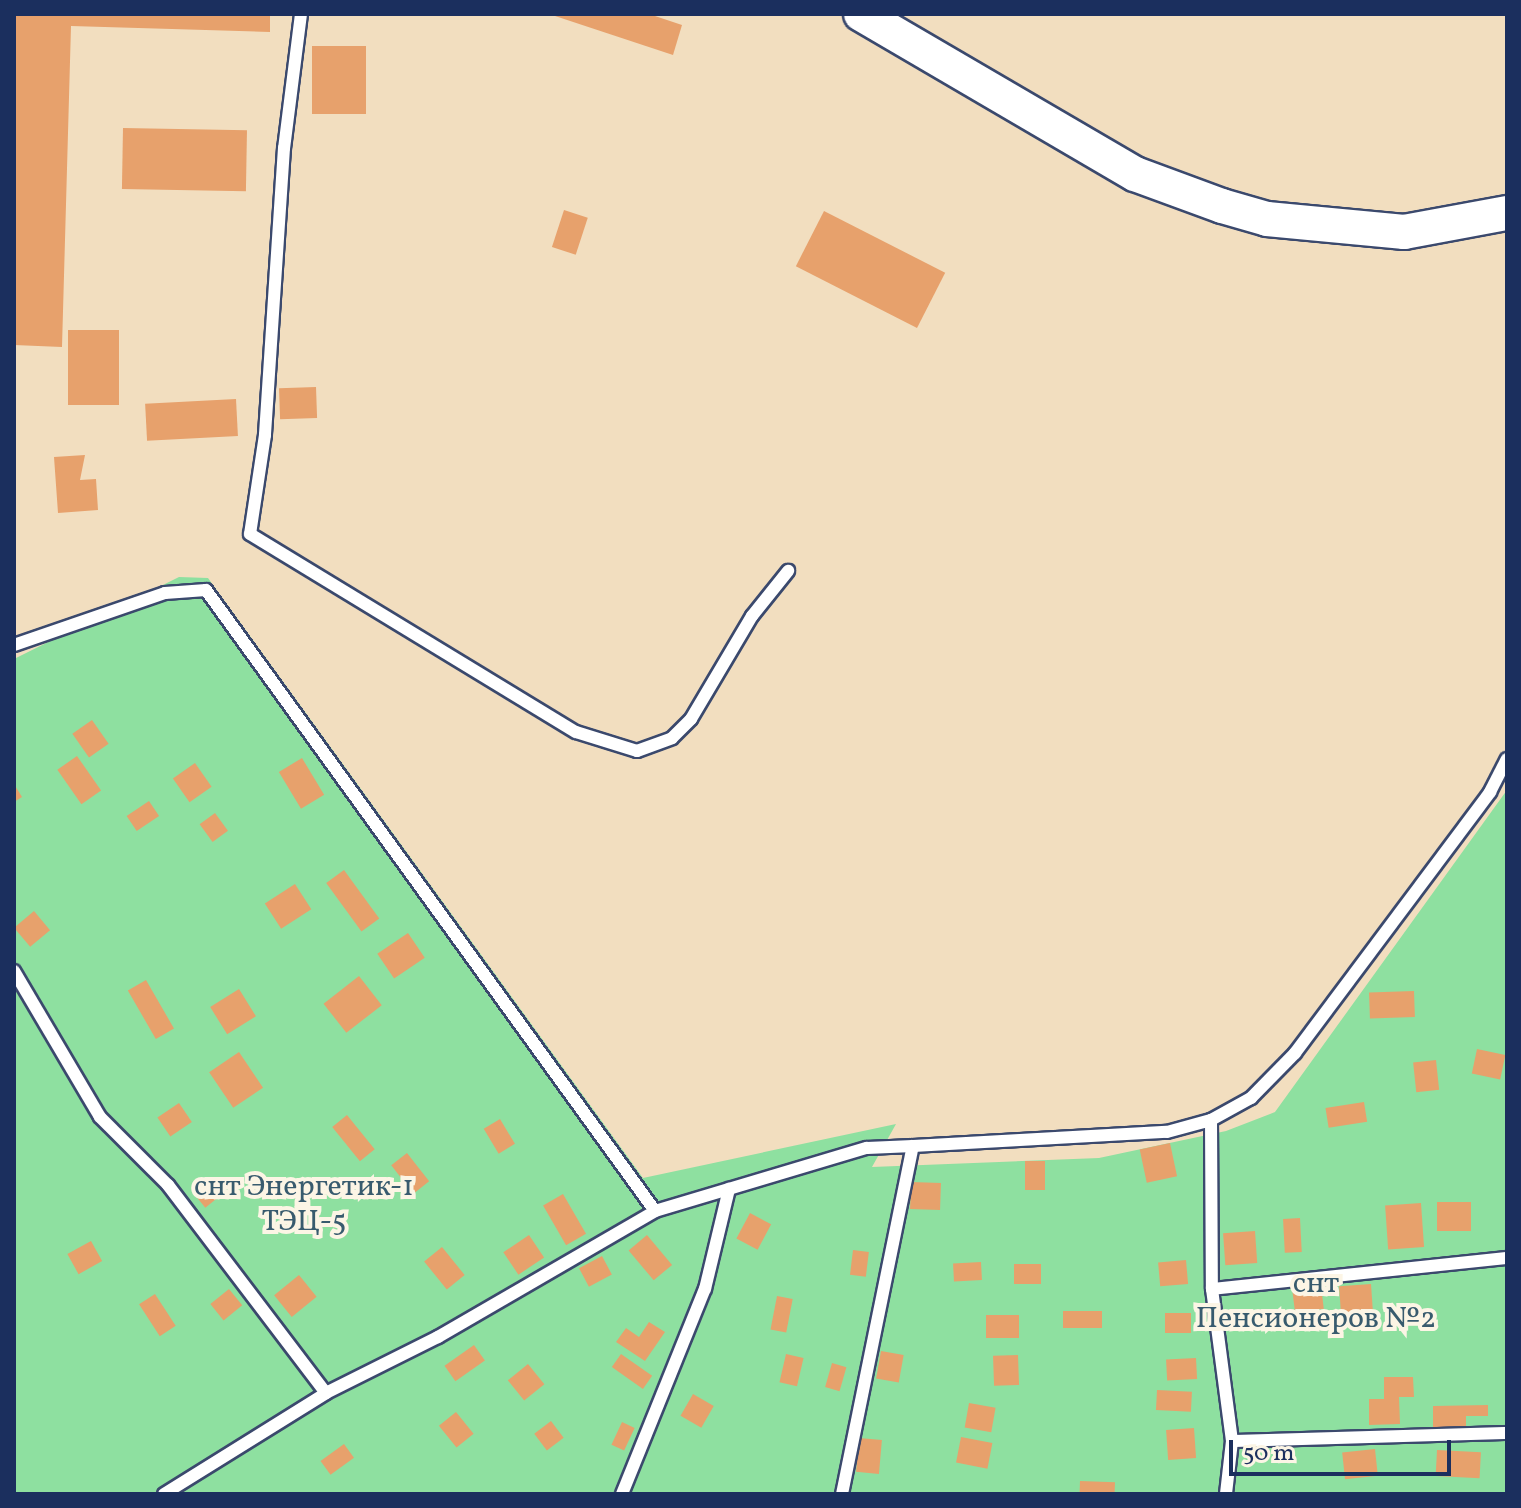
<!DOCTYPE html>
<meta charset="utf-8">
<style>
body{margin:0}
#map{position:relative;width:1521px;height:1508px;overflow:hidden;background:#f2debf;font-family:Vollkorn,serif}
div>[style]{position:absolute}
[style*='--x']{left:calc(var(--x)*1px);top:calc(var(--y)*1px);width:calc(var(--w)*1px);rotate:calc(var(--a)*1deg)}
.green>*{inset:0;background:#8ee0a0}
.building>*{inset:0;background:#e7a16c;transform-origin:0 0}
.roads{filter:drop-shadow(2px 0 #3b496d) drop-shadow(-2px 0 #3b496d) drop-shadow(0 2px #3b496d) drop-shadow(0 -2px #3b496d)}
.service>*{height:12px;margin:-6px;padding:0 6px;transform-origin:6px;border-radius:6px;background:#fff}
.secondary>*{height:34px;margin:-17px;padding:0 17px;transform-origin:17px;border-radius:17px;background:#fff}
span{translate:-50% -50%;white-space:nowrap;text-align:center;line-height:1.15;-webkit-text-stroke:8px #fcf5e5;paint-order:stroke}
.park-label{font-size:30px;color:#385b6e}
.frame{position:absolute;inset:0;border:16px solid #1b2f5e;pointer-events:none}
.scale{position:absolute;left:1229px;top:1440px;width:222px;height:36px;box-sizing:border-box;border:4px solid #1b2f5e;border-top:0;padding-left:10px;font-size:24px;line-height:28px;white-space:nowrap;color:#1b2f5e;-webkit-text-stroke:6px #fcf5e5;paint-order:stroke}
</style>
<div id="map">
<div class="green">
<i style="clip-path:polygon(179px 577px,208px 578px,643px 1178px,896px 1124px,872px 1167px,1099px 1158px,1226px 1131px,1275px 1112px,1507px 790px,1507px 1494px,14px 1494px,14px 659px)"></i>
</div>
<div class="building">
<i style="clip-path:polygon(14px 14px,270px 14px,270px 32px,71px 26px,62px 347px,14px 345px)"></i>
<i style="clip-path:polygon(549px 14px,649px 14px,682px 25px,673px 55px)"></i>
<i style="left:312px;top:46px;width:54px;height:68px"></i>
<i style="left:123px;top:128px;width:124px;height:61px;rotate:1deg"></i>
<i style="left:564px;top:210px;width:25px;height:39px;rotate:18deg"></i>
<i style="left:824px;top:211px;width:136px;height:62px;rotate:27deg"></i>
<i style="left:68px;top:330px;width:51px;height:75px"></i>
<i style="left:316px;top:387px;width:31px;height:37px;rotate:88deg"></i>
<i style="left:236px;top:399px;width:37px;height:91px;rotate:87deg"></i>
<i style="clip-path:polygon(85px 455px,80px 480px,96px 479px,98px 510px,58px 513px,54px 457px)"></i>
<i style="left:92px;top:720px;width:29px;height:24px;rotate:55deg"></i>
<i style="left:77px;top:756px;width:42px;height:24px;rotate:55deg"></i>
<i style="left:302px;top:758px;width:43px;height:27px;rotate:59deg"></i>
<i style="left:195px;top:763px;width:29px;height:27px;rotate:55deg"></i>
<i style="clip-path:polygon(14px 784px,22px 797px,14px 802px)"></i>
<i style="left:149px;top:801px;width:18px;height:27px;rotate:56deg"></i>
<i style="left:215px;top:813px;width:22px;height:19px;rotate:54deg"></i>
<i style="left:344px;top:870px;width:60px;height:22px;rotate:54deg"></i>
<i style="left:295px;top:884px;width:30px;height:36px;rotate:57deg"></i>
<i style="left:34px;top:911px;width:25px;height:26px;rotate:50deg"></i>
<i style="left:408px;top:933px;width:30px;height:37px;rotate:56deg"></i>
<i style="left:359px;top:976px;width:37px;height:45px;rotate:52deg"></i>
<i style="left:146px;top:980px;width:56px;height:21px;rotate:60deg"></i>
<i style="left:239px;top:989px;width:32px;height:34px;rotate:58deg"></i>
<i style="left:1414px;top:991px;width:26px;height:45px;rotate:88deg"></i>
<i style="left:1477px;top:1049px;width:29px;height:25px;rotate:12deg"></i>
<i style="left:239px;top:1052px;width:43px;height:36px;rotate:56deg"></i>
<i style="left:1436px;top:1060px;width:30px;height:23px;rotate:84deg"></i>
<i style="left:1364px;top:1102px;width:20px;height:39px;rotate:81deg"></i>
<i style="left:179px;top:1103px;width:23px;height:26px;rotate:56deg"></i>
<i style="left:347px;top:1115px;width:44px;height:19px;rotate:51deg"></i>
<i style="left:500px;top:1119px;width:29px;height:19px;rotate:59deg"></i>
<i style="left:1170px;top:1143px;width:34px;height:31px;rotate:78deg"></i>
<i style="left:407px;top:1153px;width:36px;height:20px;rotate:52deg"></i>
<i style="left:1025px;top:1161px;width:20px;height:29px"></i>
<i style="left:212px;top:1178px;width:19px;height:24px;rotate:51deg"></i>
<i style="left:911px;top:1182px;width:30px;height:27px;rotate:2deg"></i>
<i style="left:563px;top:1194px;width:46px;height:23px;rotate:60deg"></i>
<i style="left:1437px;top:1202px;width:34px;height:29px"></i>
<i style="left:1421px;top:1203px;width:44px;height:36px;rotate:86deg"></i>
<i style="left:750px;top:1213px;width:24px;height:29px;rotate:28deg"></i>
<i style="left:1300px;top:1218px;width:34px;height:17px;rotate:87deg"></i>
<i style="left:1255px;top:1231px;width:32px;height:32px;rotate:86deg"></i>
<i style="left:529px;top:1235px;width:27px;height:31px;rotate:56deg"></i>
<i style="left:647px;top:1235px;width:39px;height:24px;rotate:50deg"></i>
<i style="left:91px;top:1241px;width:23px;height:27px;rotate:61deg"></i>
<i style="left:442px;top:1247px;width:36px;height:23px;rotate:51deg"></i>
<i style="left:853px;top:1250px;width:16px;height:25px;rotate:7deg"></i>
<i style="left:602px;top:1256px;width:21px;height:26px;rotate:62deg"></i>
<i style="left:1186px;top:1260px;width:24px;height:28px;rotate:85deg"></i>
<i style="left:981px;top:1262px;width:18px;height:28px;rotate:87deg"></i>
<i style="left:1014px;top:1264px;width:27px;height:20px"></i>
<i style="left:299px;top:1275px;width:28px;height:32px;rotate:51deg"></i>
<i style="left:1371px;top:1284px;width:32px;height:32px;rotate:86deg"></i>
<i style="left:1321px;top:1286px;width:23px;height:29px;rotate:83deg"></i>
<i style="left:229px;top:1289px;width:21px;height:24px;rotate:51deg"></i>
<i style="left:155px;top:1294px;width:38px;height:19px;rotate:57deg"></i>
<i style="left:777px;top:1296px;width:16px;height:34px;rotate:11deg"></i>
<i style="left:1102px;top:1311px;width:17px;height:39px;rotate:90deg"></i>
<i style="left:1165px;top:1313px;width:26px;height:20px"></i>
<i style="left:986px;top:1315px;width:33px;height:23px"></i>
<i style="clip-path:polygon(649px 1322px,665px 1332px,645px 1361px,616px 1342px,626px 1328px,639px 1337px)"></i>
<i style="left:474px;top:1345px;width:19px;height:36px;rotate:55deg"></i>
<i style="left:881px;top:1351px;width:23px;height:28px;rotate:10deg"></i>
<i style="left:621px;top:1354px;width:38px;height:16px;rotate:35deg"></i>
<i style="left:786px;top:1354px;width:18px;height:29px;rotate:13deg"></i>
<i style="left:1018px;top:1355px;width:30px;height:25px;rotate:88deg"></i>
<i style="left:1196px;top:1358px;width:21px;height:30px;rotate:87deg"></i>
<i style="left:832px;top:1363px;width:15px;height:25px;rotate:16deg"></i>
<i style="left:528px;top:1364px;width:26px;height:26px;rotate:51deg"></i>
<i style="clip-path:polygon(1384px 1377px,1413px 1377px,1414px 1397px,1399px 1397px,1400px 1424px,1369px 1425px,1369px 1399px,1384px 1399px)"></i>
<i style="left:1157px;top:1390px;width:35px;height:20px;rotate:3deg"></i>
<i style="left:693px;top:1394px;width:24px;height:25px;rotate:30deg"></i>
<i style="left:969px;top:1403px;width:27px;height:25px;rotate:10deg"></i>
<i style="clip-path:polygon(1488px 1405px,1488px 1416px,1466px 1416px,1466px 1427px,1433px 1428px,1433px 1406px)"></i>
<i style="left:456px;top:1412px;width:28px;height:22px;rotate:51deg"></i>
<i style="left:551px;top:1421px;width:21px;height:21px;rotate:53deg"></i>
<i style="left:622px;top:1422px;width:14px;height:25px;rotate:25deg"></i>
<i style="left:1194px;top:1428px;width:30px;height:28px;rotate:86deg"></i>
<i style="left:961px;top:1437px;width:32px;height:26px;rotate:11deg"></i>
<i style="left:859px;top:1438px;width:23px;height:34px;rotate:5deg"></i>
<i style="left:344px;top:1444px;width:17px;height:29px;rotate:54deg"></i>
<i style="left:1375px;top:1449px;width:27px;height:33px;rotate:84deg"></i>
<i style="left:1437px;top:1450px;width:44px;height:26px;rotate:3deg"></i>
<i style="left:1080px;top:1481px;width:35px;height:13px;rotate:2deg"></i>
</div>
<div class="roads">
<div class="service">
<i style="--x:301;--y:14;--w:135;--a:97.2"></i>
<i style="--x:284;--y:148;--w:288;--a:93.8"></i>
<i style="--x:265;--y:435;--w:100;--a:98.6"></i>
<i style="--x:250;--y:534;--w:381;--a:31.3"></i>
<i style="--x:576;--y:732;--w:64;--a:17.3"></i>
<i style="--x:637;--y:751;--w:37;--a:-20"></i>
<i style="--x:672;--y:738;--w:27;--a:-45"></i>
<i style="--x:691;--y:719;--w:120;--a:-59.4"></i>
<i style="--x:752;--y:616;--w:58;--a:-51.3"></i>
<i style="--x:14;--y:645;--w:160;--a:-19"></i>
<i style="--x:165;--y:593;--w:41;--a:-4.2"></i>
<i style="--x:206;--y:590;--w:766;--a:54.13"></i>
<i style="--x:14;--y:971;--w:169;--a:59.5"></i>
<i style="--x:100;--y:1117;--w:96;--a:45"></i>
<i style="--x:168;--y:1185;--w:261;--a:52.8"></i>
<i style="--x:1211;--y:1120;--w:169;--a:89.7"></i>
<i style="--x:1212;--y:1289;--w:153;--a:82.5"></i>
<i style="--x:1232;--y:1441;--w:53;--a:96.5"></i>
<i style="--x:1212;--y:1289;--w:297;--a:-6"></i>
<i style="--x:1232;--y:1441;--w:275;--a:-1.7"></i>
<i style="--x:164;--y:1494;--w:191;--a:-31.9"></i>
<i style="--x:326;--y:1393;--w:125;--a:-26.6"></i>
<i style="--x:438;--y:1337;--w:251;--a:-30.1"></i>
<i style="--x:655;--y:1211;--w:221;--a:-16.6"></i>
<i style="--x:867;--y:1148;--w:46;--a:-2.5"></i>
<i style="--x:622;--y:1494;--w:221;--a:-68"></i>
<i style="--x:705;--y:1289;--w:103;--a:-76.5"></i>
<i style="--x:842;--y:1494;--w:355;--a:-78.5"></i>
<i style="--x:913;--y:1146;--w:254;--a:-3.2"></i>
<i style="--x:1167;--y:1132;--w:46;--a:-15.3"></i>
<i style="--x:1211;--y:1120;--w:46;--a:-28.8"></i>
<i style="--x:1251;--y:1098;--w:63;--a:-45.6"></i>
<i style="--x:1295;--y:1053;--w:326;--a:-53.2"></i>
<i style="--x:1490;--y:792;--w:37;--a:-63"></i>
</div>
<div class="secondary">
<i style="--x:861;--y:14;--w:317;--a:30.3"></i>
<i style="--x:1135;--y:174;--w:93;--a:20.2"></i>
<i style="--x:1222;--y:206;--w:47;--a:16.1"></i>
<i style="--x:1267;--y:219;--w:138;--a:5.4"></i>
<i style="--x:1404;--y:232;--w:105;--a:-10.5"></i>
</div>
</div>
<div class="park-label">
<span style="left:304px;top:1204px">снт Энергетик-1<br>ТЭЦ-5</span>
<span style="left:1316px;top:1301px">снт<br>Пенсионеров №2</span>
</div>
<div class="frame"></div>
<div class="scale">50 m</div>
</div>
